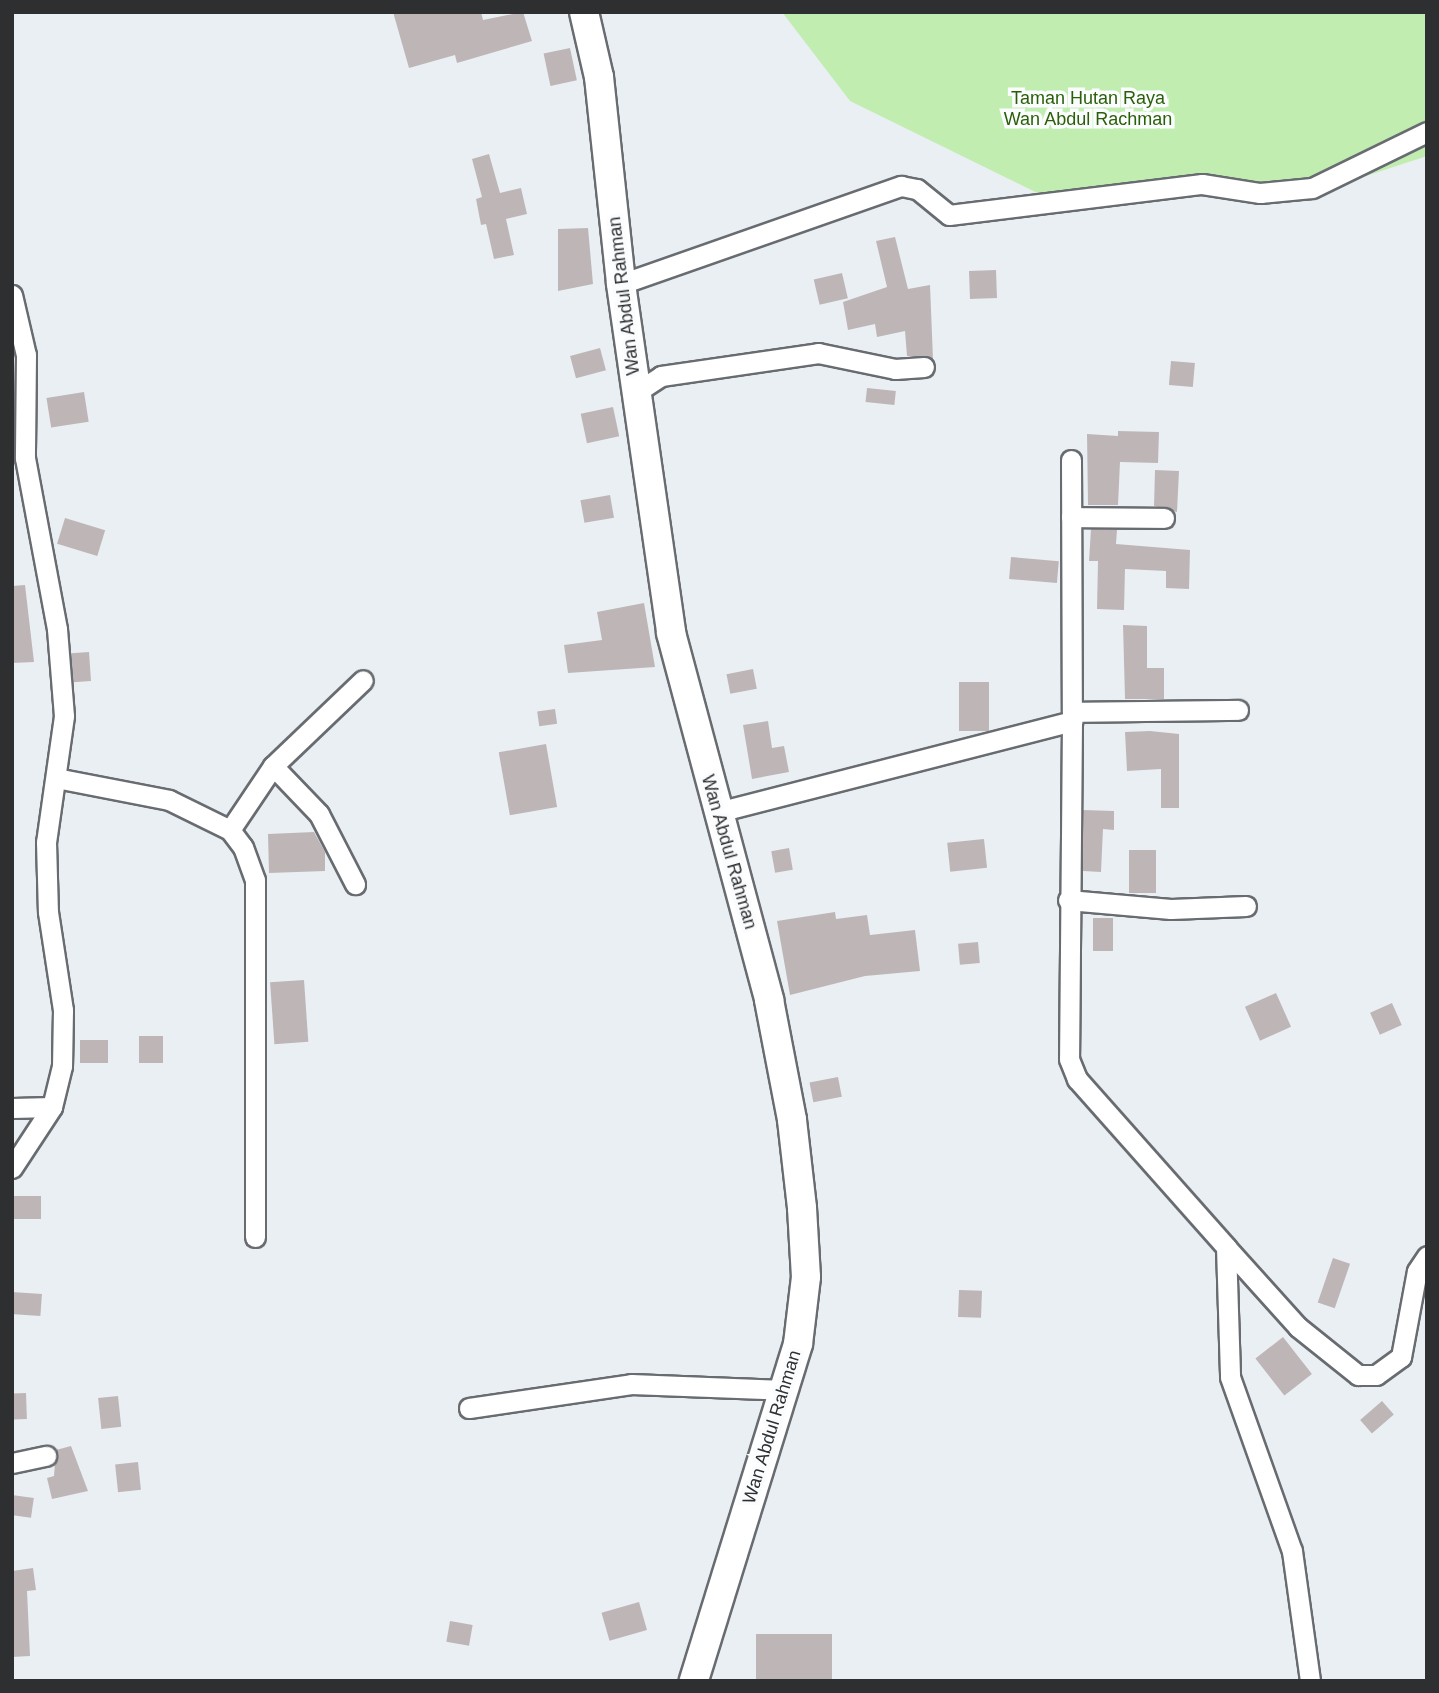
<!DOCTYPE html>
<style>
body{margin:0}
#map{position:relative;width:1439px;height:1693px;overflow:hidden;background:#eaeff4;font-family:Arial,sans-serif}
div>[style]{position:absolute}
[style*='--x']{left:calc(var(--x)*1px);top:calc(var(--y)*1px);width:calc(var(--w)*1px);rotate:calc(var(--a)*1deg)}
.green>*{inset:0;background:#c2edb1}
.building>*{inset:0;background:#beb6b6;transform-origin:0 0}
.roads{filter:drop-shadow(2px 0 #686c71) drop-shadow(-2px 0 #686c71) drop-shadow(0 2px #686c71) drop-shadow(0 -2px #686c71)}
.street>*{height:19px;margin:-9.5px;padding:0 9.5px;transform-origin:9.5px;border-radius:9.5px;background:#fff}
.secondary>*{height:28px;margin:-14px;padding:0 14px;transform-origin:14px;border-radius:14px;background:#fff}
span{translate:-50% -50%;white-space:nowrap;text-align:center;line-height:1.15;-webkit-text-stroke:7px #fafcfe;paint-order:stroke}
.park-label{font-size:18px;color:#2a5f08}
.street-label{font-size:18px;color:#2e2f31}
.frame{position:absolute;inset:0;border:14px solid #2e2f31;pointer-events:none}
</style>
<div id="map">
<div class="green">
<i style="clip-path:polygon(782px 12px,1427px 12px,1427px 156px,1366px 176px,1070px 209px,850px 101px)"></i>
</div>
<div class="building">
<i style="clip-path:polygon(393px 12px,481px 12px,483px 20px,523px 12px,532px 41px,457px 63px,455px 55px,409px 68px)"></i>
<i style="left:570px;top:48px;width:33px;height:27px;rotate:78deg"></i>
<i style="clip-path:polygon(489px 154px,500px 193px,521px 188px,527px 214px,506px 219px,514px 255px,494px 259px,486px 224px,481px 225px,476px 199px,482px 197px,472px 159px)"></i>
<i style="clip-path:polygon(588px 228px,593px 284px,558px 291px,558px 229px)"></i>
<i style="clip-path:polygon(895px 237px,908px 289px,930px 285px,933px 359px,907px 356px,905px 331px,877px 337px,875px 324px,848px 330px,843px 302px,887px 287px,876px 241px)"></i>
<i style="left:996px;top:270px;width:28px;height:27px;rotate:88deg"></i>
<i style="left:842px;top:273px;width:26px;height:29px;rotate:77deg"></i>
<i style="left:600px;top:348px;width:23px;height:31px;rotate:75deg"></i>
<i style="left:1171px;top:361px;width:24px;height:24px;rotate:5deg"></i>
<i style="left:867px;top:388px;width:29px;height:14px;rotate:6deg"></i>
<i style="left:84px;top:392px;width:30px;height:38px;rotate:81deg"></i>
<i style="left:613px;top:407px;width:30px;height:33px;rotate:78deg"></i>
<i style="clip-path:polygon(1118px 431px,1159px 432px,1158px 463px,1120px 462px,1118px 505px,1088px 505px,1087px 434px,1118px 436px)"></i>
<i style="clip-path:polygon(1155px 470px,1179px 471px,1177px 512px,1154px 506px)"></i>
<i style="left:610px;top:495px;width:23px;height:30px;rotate:80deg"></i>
<i style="left:65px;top:518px;width:42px;height:27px;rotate:17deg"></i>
<i style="clip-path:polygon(1091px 529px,1117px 530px,1116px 544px,1190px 550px,1189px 589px,1166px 588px,1166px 571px,1125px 569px,1124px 610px,1097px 609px,1098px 561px,1089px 561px)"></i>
<i style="left:1011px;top:557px;width:48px;height:22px;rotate:5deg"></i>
<i style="clip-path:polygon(25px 585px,34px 662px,12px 663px,12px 586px)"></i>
<i style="clip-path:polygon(644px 603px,655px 667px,568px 673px,564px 645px,602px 640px,597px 612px)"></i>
<i style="clip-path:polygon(1123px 625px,1147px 626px,1147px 668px,1164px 668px,1164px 699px,1125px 699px)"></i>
<i style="left:89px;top:652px;width:29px;height:18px;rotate:86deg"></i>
<i style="left:753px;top:669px;width:20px;height:27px;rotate:79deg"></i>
<i style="left:959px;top:682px;width:30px;height:49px"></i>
<i style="left:555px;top:709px;width:15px;height:18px;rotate:82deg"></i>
<i style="clip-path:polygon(768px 721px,772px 748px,784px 746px,789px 772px,752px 779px,743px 725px)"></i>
<i style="clip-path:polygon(1150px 731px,1179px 734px,1179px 808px,1161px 808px,1161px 769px,1127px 771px,1125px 732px)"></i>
<i style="left:546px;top:744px;width:64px;height:48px;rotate:80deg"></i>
<i style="clip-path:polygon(1083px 810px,1114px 811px,1114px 830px,1103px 829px,1101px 872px,1083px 871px)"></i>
<i style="clip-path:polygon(314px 832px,325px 852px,325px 871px,269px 873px,268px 834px)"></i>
<i style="left:984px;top:839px;width:29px;height:37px;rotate:84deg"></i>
<i style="left:789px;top:848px;width:22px;height:18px;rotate:80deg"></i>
<i style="left:1129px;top:850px;width:27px;height:43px"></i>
<i style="clip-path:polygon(835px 912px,836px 919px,867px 915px,870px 935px,915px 930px,920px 971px,865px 976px,790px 995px,777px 921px)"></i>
<i style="left:1093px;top:918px;width:20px;height:33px"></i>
<i style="left:978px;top:942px;width:21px;height:20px;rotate:85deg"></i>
<i style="left:304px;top:980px;width:62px;height:34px;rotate:86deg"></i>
<i style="left:1276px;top:993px;width:37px;height:34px;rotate:66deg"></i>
<i style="left:1392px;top:1003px;width:24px;height:24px;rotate:66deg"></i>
<i style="left:139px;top:1036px;width:24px;height:27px"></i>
<i style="left:80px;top:1040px;width:28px;height:23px"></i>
<i style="left:838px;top:1077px;width:20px;height:29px;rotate:79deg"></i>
<i style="left:12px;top:1196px;width:29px;height:23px"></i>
<i style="left:1333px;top:1258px;width:18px;height:47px;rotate:19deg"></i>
<i style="left:959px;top:1290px;width:23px;height:27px;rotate:2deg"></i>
<i style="left:12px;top:1292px;width:30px;height:22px;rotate:4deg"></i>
<i style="left:1283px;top:1337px;width:47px;height:35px;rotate:52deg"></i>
<i style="left:26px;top:1393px;width:26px;height:14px;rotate:88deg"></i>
<i style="left:118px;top:1396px;width:31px;height:20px;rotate:84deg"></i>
<i style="left:1382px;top:1401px;width:18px;height:29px;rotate:49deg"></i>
<i style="clip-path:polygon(71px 1446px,88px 1491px,52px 1499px,47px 1478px,54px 1476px,56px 1450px)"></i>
<i style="left:138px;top:1462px;width:28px;height:23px;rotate:84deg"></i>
<i style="left:12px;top:1495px;width:22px;height:20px;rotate:8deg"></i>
<i style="clip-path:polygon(33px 1568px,36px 1590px,27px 1591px,30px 1656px,12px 1657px,12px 1571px)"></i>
<i style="left:639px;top:1602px;width:29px;height:39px;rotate:74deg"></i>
<i style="left:450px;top:1621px;width:23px;height:21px;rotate:10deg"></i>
<i style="left:756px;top:1634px;width:76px;height:47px"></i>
</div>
<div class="roads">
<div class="street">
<i style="--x:621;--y:284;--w:297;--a:-19.3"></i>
<i style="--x:901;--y:186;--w:16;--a:11"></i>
<i style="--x:917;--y:189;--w:41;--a:39.1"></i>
<i style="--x:949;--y:215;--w:255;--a:-7"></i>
<i style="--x:1202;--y:184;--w:59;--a:8.8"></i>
<i style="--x:1260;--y:193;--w:52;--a:-5.5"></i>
<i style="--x:1312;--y:188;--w:128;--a:-26"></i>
<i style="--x:12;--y:295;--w:62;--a:76.9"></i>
<i style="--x:26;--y:355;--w:103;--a:90.6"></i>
<i style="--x:25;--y:458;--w:174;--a:79.4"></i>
<i style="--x:57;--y:629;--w:87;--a:85.4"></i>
<i style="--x:64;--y:716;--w:127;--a:98.1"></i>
<i style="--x:46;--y:842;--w:70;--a:88.4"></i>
<i style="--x:48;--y:912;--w:99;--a:81.3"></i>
<i style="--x:63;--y:1010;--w:56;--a:91"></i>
<i style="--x:62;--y:1066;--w:42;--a:103.7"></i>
<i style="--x:52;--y:1107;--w:73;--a:123.3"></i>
<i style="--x:635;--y:393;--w:31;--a:-33"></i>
<i style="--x:661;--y:376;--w:159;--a:-8.3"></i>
<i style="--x:818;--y:353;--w:79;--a:11.7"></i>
<i style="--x:895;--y:369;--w:29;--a:-4"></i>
<i style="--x:1071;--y:460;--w:252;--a:89.8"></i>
<i style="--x:1071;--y:517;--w:93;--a:0.6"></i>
<i style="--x:1072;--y:721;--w:338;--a:90.5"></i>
<i style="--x:1069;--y:1059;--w:22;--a:68"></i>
<i style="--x:1077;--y:1079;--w:225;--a:48.4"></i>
<i style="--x:1226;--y:1247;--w:130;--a:88.2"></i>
<i style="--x:1230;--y:1377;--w:185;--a:70.4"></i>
<i style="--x:1292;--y:1551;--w:131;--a:82.1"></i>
<i style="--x:273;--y:766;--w:66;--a:46.2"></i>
<i style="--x:319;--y:814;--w:79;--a:62.8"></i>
<i style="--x:56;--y:778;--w:115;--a:11"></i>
<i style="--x:169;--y:800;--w:68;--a:26.2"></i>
<i style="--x:230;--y:830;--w:21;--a:53"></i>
<i style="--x:243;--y:847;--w:35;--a:70"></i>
<i style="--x:255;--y:880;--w:357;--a:90"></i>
<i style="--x:718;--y:812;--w:366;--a:-14.4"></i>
<i style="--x:1072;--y:721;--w:9;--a:-90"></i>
<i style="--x:1072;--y:712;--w:166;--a:-0.7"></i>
<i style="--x:230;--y:830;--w:77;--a:-56.1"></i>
<i style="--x:273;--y:766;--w:124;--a:-43.7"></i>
<i style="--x:1068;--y:900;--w:103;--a:5"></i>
<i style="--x:1171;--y:909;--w:75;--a:-2.3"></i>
<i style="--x:12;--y:1108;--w:40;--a:-1.4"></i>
<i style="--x:1226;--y:1247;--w:108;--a:48"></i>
<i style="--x:1298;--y:1327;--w:77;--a:38.7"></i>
<i style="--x:1358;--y:1375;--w:18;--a:0"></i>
<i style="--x:1376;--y:1375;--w:31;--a:-36"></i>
<i style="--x:1401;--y:1357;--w:87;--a:-79.5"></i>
<i style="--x:1417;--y:1271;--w:18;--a:-56"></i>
<i style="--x:469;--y:1408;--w:164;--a:-8.4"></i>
<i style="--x:631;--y:1384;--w:153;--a:2.2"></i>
<i style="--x:12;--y:1463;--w:35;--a:-12"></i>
</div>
<div class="secondary">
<i style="--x:584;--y:12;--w:67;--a:77"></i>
<i style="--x:599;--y:77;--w:208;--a:83.9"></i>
<i style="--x:621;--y:284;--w:353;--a:81.8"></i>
<i style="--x:671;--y:633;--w:380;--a:75"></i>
<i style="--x:769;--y:1000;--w:122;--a:79.1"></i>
<i style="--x:792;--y:1120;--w:89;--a:83.5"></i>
<i style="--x:802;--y:1208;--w:69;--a:86.7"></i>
<i style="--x:806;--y:1277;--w:67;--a:96.8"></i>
<i style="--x:798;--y:1344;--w:353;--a:107.2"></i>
</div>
</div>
<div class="park-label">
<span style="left:1088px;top:109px">Taman Hutan Raya<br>Wan Abdul Rachman</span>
</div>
<div class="street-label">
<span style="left:624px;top:296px;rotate:-97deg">Wan Abdul Rahman</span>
<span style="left:729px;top:852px;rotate:74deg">Wan Abdul Rahman</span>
<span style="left:772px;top:1427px;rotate:-73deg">Wan Abdul Rahman</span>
</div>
<div class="frame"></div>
</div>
